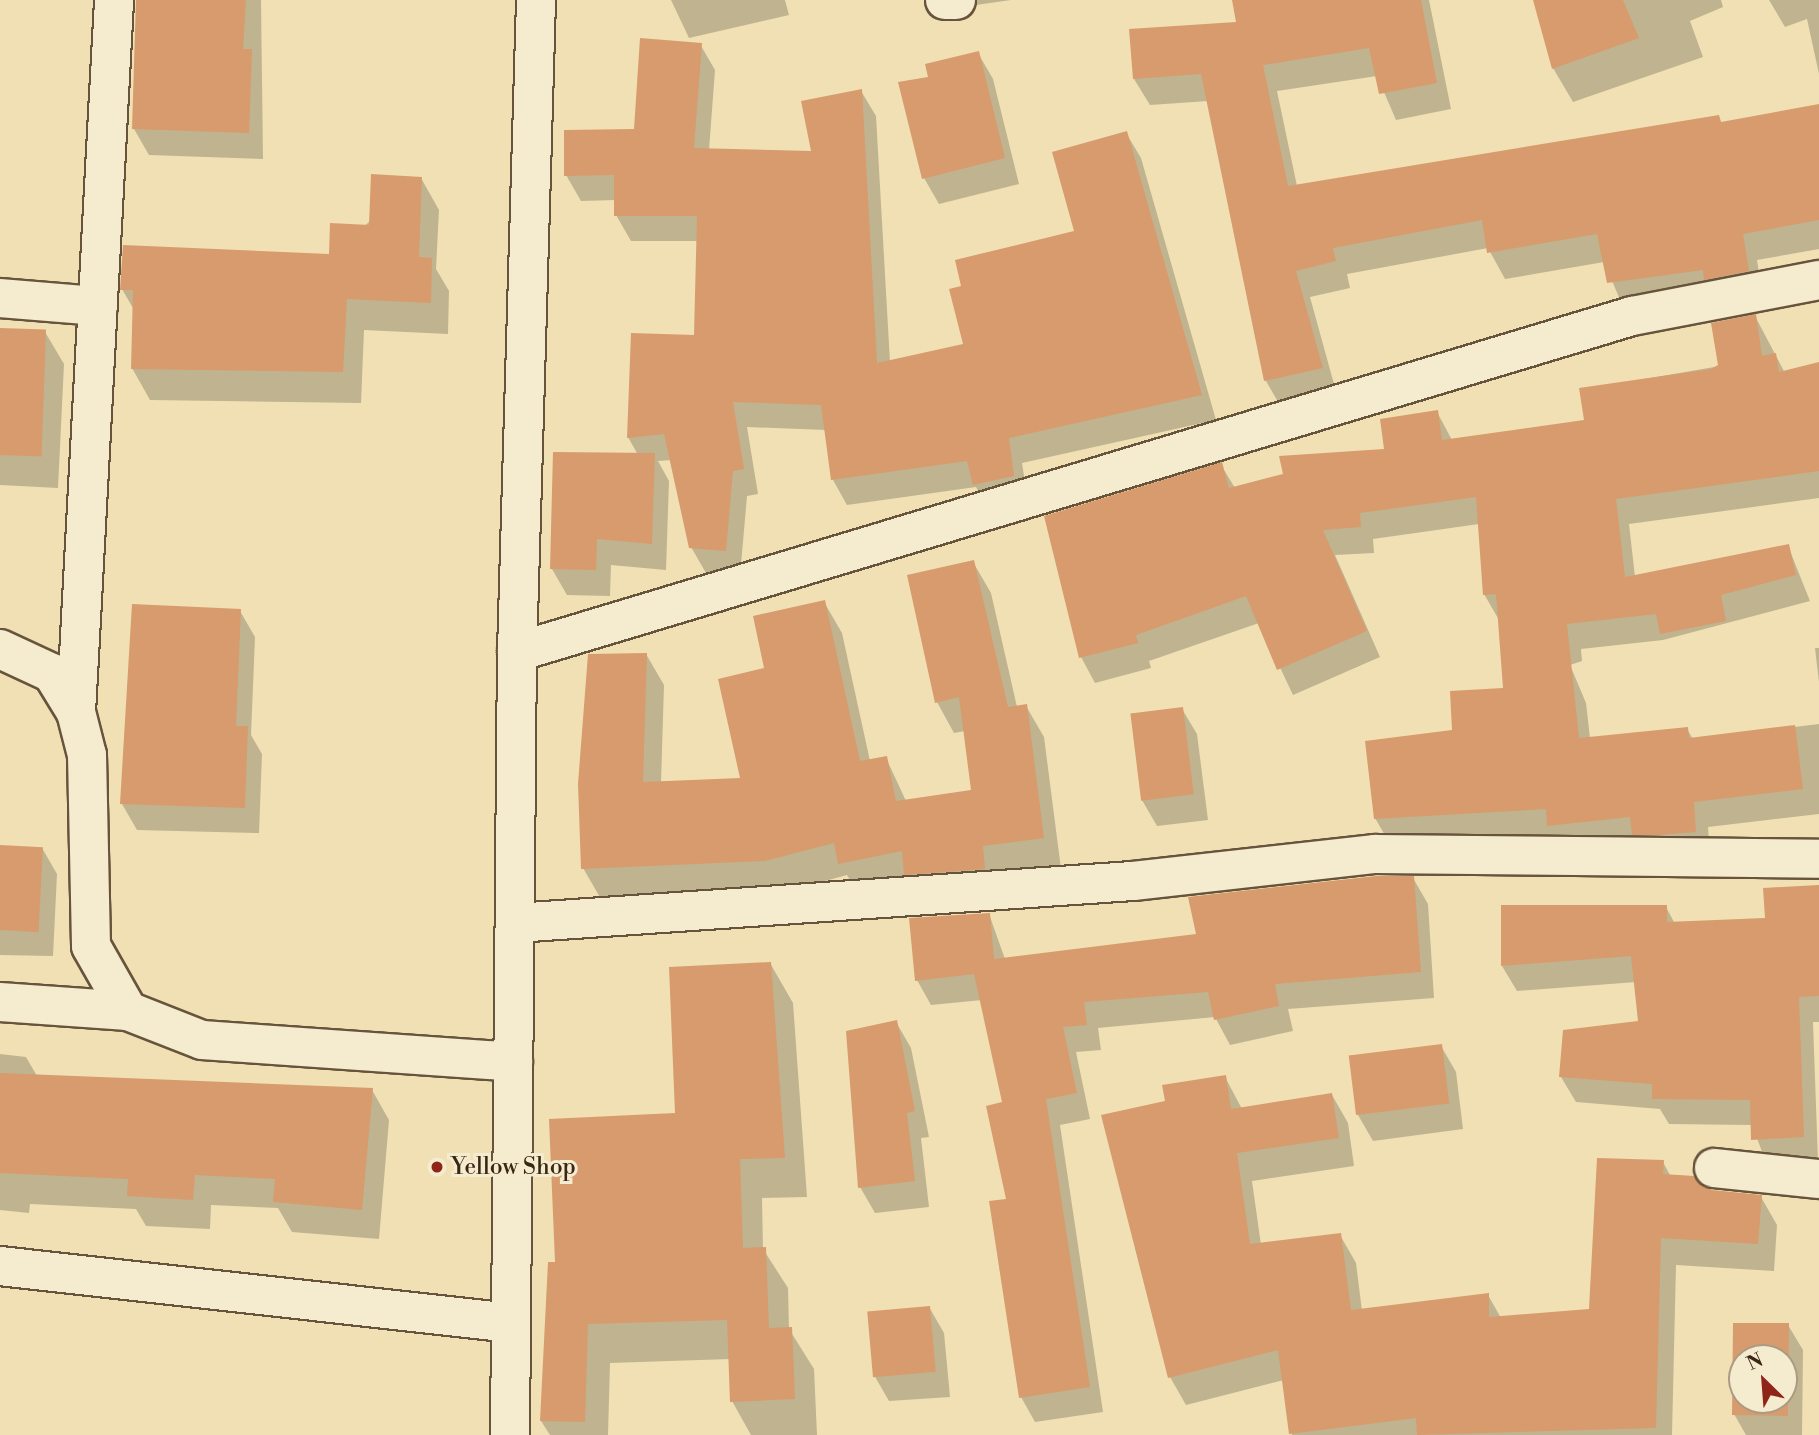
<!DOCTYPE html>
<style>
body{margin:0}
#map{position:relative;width:1819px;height:1435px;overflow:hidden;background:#f0e0b4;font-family:"Libre Bodoni",serif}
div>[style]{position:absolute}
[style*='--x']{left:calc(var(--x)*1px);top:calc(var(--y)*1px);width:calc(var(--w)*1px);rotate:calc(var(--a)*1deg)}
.shadow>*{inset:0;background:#0003}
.building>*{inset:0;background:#d79b6d;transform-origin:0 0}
.roads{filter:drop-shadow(2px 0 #67543c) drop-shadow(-2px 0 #67543c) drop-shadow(0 2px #67543c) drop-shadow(0 -2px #67543c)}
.minor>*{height:38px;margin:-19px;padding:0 19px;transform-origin:19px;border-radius:19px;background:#f5ebce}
.tertiary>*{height:38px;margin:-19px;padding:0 19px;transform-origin:19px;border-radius:19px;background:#f5ebce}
.dots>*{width:19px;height:19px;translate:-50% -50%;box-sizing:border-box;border:4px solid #f5ebce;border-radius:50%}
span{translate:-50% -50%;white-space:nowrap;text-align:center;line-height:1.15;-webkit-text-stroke:6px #f5ebce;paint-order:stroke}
.poi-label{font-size:23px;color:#392614}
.left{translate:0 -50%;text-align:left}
.north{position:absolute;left:1728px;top:1344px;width:70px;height:70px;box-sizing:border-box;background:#f5ebce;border:2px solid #aa9c84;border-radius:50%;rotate:335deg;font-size:19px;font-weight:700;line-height:28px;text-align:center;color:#392614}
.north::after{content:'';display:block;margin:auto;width:24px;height:32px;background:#8f2418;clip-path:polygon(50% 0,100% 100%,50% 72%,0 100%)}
</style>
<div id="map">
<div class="shadow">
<i style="clip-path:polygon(139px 0,261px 0,263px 159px,149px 155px,134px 129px)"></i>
<i style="clip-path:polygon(671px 0,785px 0,789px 15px,689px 38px)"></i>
<i style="clip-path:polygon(943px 0,1011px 0,948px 9px)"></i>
<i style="clip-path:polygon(1234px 0,1429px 0,1451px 109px,1396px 120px,1377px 76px,1277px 91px,1297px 186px,1722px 124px,1819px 186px,1819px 249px,1757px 260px,1763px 298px,1624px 309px,1604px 262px,1505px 279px,1488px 248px,1347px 274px,1350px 288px,1310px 297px,1337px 395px,1281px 407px,1266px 381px,1208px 101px,1150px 105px,1134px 79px,1238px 24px)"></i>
<i style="clip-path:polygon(1535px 0,1721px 0,1723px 7px,1690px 21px,1703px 57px,1573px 102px,1553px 68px)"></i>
<i style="clip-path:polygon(1769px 0,1819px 0,1819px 74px,1807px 19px,1785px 27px)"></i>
<i style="clip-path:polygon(700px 44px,715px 70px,709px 150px,813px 153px,861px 91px,876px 116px,890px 362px,965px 345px,964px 287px,1076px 232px,1126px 133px,1141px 158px,1216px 420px,1022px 463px,1028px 501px,989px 510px,976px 487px,847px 505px,833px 480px,826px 430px,747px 427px,758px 494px,747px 496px,740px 576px,706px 573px,691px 547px,672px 460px,658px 461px,669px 481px,666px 570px,611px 565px,610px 596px,567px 595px,552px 569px,638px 455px,628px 437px,696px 336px,698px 241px,631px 241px,616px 215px,616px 200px,581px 201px,566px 175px,635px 131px)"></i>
<i style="clip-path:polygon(978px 53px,993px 79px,1019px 184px,939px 204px,924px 178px,930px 78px)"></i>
<i style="clip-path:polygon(421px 178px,439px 210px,436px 269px,449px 291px,448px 334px,364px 330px,361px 403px,150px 400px,132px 368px,134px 310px,122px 289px,330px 255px)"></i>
<i style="clip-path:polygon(1755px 316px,1785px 373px,1819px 364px,1819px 498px,1629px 524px,1635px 577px,1788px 546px,1810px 601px,1663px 640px,1581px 649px,1582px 661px,1570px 665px,1586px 703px,1590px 738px,1687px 729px,1693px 739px,1819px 724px,1819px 814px,1708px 827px,1710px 857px,1564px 850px,1554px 835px,1390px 844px,1375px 818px,1454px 732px,1505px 690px,1499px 620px,1484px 594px,1479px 524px,1373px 539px,1374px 553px,1335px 555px,1380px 657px,1293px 695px,1259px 623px,1149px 661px,1151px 668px,1095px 683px,1081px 657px,1221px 465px,1235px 488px,1386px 451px,1437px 412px,1452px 440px,1586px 421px,1581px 390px,1720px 366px)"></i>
<i style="clip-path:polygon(0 330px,45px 332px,64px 364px,58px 488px,0 485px)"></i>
<i style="clip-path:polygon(973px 562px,991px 593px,1017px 707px,1026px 706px,1044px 737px,1061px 869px,858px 894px,847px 875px,784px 892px,601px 899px,583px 868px,646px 654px,664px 685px,661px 783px,742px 780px,766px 670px,824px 602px,842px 633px,870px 761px,886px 758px,906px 801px,973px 792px,965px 731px,954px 733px,937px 702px)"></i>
<i style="clip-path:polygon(240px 611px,255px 637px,251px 735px,262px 754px,259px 833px,137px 830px,122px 804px)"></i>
<i style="clip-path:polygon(1815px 648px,1819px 648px,1819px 682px)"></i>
<i style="clip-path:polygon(1182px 709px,1197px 734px,1208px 820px,1157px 826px,1142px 800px)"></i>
<i style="clip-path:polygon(0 847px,42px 848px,57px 874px,53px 956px,0 955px)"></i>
<i style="clip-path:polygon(1413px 878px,1428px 904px,1434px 998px,1288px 1009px,1293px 1031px,1230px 1045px,1215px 1017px,1098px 1028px,1101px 1050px,1076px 1052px,1090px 1119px,1060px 1125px,1103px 1412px,1035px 1422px,1021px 1397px,1004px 1104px,982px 1000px,931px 1005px,917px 980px,989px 914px,1005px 959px,1198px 936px)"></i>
<i style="clip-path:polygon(1819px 887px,1819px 1022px,1813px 1022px,1818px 1162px,1767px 1165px,1752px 1125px,1669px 1124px,1660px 1109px,1576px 1102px,1561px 1077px,1640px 1023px,1636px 982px,1517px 991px,1502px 966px,1666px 907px,1675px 924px,1766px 920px)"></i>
<i style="clip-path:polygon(770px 963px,793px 1003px,807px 1197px,762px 1198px,763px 1249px,788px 1288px,789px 1329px,814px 1369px,817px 1435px,751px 1435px,732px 1401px,730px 1359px,610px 1363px,608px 1435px,550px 1435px,541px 1421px,557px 1264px,677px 1114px)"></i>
<i style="clip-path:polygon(896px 1022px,911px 1048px,929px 1137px,921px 1138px,929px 1207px,875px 1213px,860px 1187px)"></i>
<i style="clip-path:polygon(1441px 1046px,1456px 1072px,1463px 1129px,1373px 1141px,1358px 1115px,1351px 1057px)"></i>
<i style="clip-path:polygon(0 1054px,26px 1057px,37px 1076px,372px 1090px,389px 1120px,379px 1239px,292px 1232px,278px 1208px,211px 1205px,210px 1229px,146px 1226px,136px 1209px,30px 1204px,29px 1213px,0 1210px)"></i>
<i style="clip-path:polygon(1225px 1077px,1242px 1109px,1332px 1095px,1348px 1123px,1354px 1166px,1252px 1181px,1261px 1245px,1340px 1235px,1356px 1263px,1362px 1311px,1488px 1295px,1501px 1318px,1591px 1310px,1663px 1162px,1671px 1177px,1711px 1191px,1761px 1197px,1777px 1225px,1774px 1271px,1676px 1265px,1672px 1435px,1292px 1435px,1284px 1380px,1186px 1405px,1170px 1377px,1167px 1103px)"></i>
<i style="clip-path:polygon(929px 1307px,944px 1333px,950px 1397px,889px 1401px,874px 1375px)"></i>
<i style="clip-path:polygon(evenodd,1735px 1325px,1788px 1325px,1803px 1350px,1802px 1435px,1746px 1435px,1734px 1414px,1735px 1325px,1742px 1358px,1784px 1358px,1784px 1400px,1742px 1400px,1742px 1358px)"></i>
</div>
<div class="building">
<i style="clip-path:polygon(136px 0,246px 0,243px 49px,252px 49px,249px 133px,132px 129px)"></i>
<i style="clip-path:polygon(1232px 0,1421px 0,1437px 83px,1379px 94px,1369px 48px,1263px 65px,1288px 186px,1719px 115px,1721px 122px,1819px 104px,1819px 220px,1743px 234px,1749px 271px,1704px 280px,1703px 270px,1607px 283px,1597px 234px,1487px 253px,1482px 220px,1333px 248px,1336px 261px,1296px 271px,1323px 368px,1264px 381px,1201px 74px,1133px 79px,1129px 29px,1236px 22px)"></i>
<i style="clip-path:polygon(1533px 0,1623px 0,1639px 38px,1552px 69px)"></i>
<i style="clip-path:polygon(640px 38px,702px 43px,694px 148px,811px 151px,801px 101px,862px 89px,877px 363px,963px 344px,949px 289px,961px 286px,955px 260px,1074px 231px,1052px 152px,1127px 131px,1202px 395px,1009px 438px,1014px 476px,973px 485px,967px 461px,831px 480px,821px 405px,733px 402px,744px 469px,733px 471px,726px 551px,689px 548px,664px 434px,627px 438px,631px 333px,694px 335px,697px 216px,614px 216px,614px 175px,564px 176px,564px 130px,634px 129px)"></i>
<i style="clip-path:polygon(979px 51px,1005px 158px,922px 179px,898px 82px,928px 77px,925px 64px)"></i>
<i style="clip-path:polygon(371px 174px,422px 177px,419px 257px,432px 258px,431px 303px,347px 299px,343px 372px,131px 369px,133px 290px,120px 290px,123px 245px,329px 254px,330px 223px,369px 225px)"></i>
<i style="clip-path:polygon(1756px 314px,1762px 356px,1776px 353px,1779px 372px,1819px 362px,1819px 471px,1616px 499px,1625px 577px,1789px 544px,1796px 575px,1721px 595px,1726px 621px,1660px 634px,1656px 614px,1567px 624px,1579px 738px,1688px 727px,1689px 738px,1795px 725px,1803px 789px,1694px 802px,1696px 832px,1659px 835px,1632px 835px,1630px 817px,1547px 826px,1546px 809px,1374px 819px,1365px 741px,1452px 730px,1450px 691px,1503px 688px,1496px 594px,1483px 595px,1476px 497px,1360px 513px,1361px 527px,1323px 530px,1367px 631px,1277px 670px,1246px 596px,1136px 635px,1138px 643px,1079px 658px,1044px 516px,1222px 462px,1229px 488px,1283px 474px,1279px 456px,1384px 449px,1380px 419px,1438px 410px,1442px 440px,1584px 420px,1579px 388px,1711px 369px,1718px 365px,1711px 323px)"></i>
<i style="left:0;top:328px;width:46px;height:127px;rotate:2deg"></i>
<i style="clip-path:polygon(553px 452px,655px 453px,652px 544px,597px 539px,596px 570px,550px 569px)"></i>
<i style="clip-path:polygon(974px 560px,1008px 707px,1027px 704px,1044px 838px,983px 846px,985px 869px,904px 875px,902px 851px,838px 864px,834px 843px,765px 861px,581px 869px,578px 784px,588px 654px,647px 653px,643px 782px,740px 778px,718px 679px,764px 668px,753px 616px,825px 600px,860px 761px,887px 756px,896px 801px,971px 790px,959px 697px,935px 703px,907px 575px)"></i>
<i style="clip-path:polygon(132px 604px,241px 609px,236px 726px,248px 726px,245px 808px,120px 804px)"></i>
<i style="left:1183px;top:707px;width:88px;height:53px;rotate:83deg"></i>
<i style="left:0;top:845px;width:43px;height:85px;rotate:3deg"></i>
<i style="clip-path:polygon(1376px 876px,1414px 876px,1421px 972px,1275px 984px,1279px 1006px,1214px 1020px,1208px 992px,1084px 1002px,1087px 1025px,1063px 1027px,1077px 1093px,1046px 1099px,1090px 1387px,1019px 1398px,989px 1201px,1006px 1199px,986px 1106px,1002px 1102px,974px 974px,915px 981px,909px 918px,990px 913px,994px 959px,1196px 934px,1188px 897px)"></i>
<i style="clip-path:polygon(1819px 885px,1819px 996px,1799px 997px,1804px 1137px,1751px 1140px,1750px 1100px,1652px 1099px,1652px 1084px,1559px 1077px,1563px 1030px,1638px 1021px,1631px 956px,1501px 966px,1501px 905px,1667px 905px,1667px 922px,1765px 918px,1763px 888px)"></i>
<i style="clip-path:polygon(771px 962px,785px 1158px,740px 1159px,743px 1248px,766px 1247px,769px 1328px,792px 1327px,795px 1399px,730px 1402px,727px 1320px,588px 1324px,585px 1422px,540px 1421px,548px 1262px,555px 1262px,549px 1119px,675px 1113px,669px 967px)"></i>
<i style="clip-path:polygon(897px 1020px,915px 1111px,907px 1113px,915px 1181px,858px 1188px,846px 1031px)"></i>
<i style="left:1442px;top:1044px;width:60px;height:94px;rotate:83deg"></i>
<i style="clip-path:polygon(0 1073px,373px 1088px,362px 1210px,273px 1202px,275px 1179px,195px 1175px,193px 1200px,127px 1196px,128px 1179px,0 1173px)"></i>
<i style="clip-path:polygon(1226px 1075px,1231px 1109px,1332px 1093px,1339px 1138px,1237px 1153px,1250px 1244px,1341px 1233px,1351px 1310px,1489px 1293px,1489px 1317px,1589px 1309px,1597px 1158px,1664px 1160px,1663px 1174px,1694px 1176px,1712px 1190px,1762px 1195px,1758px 1244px,1661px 1238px,1656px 1428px,1417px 1435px,1416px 1418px,1289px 1434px,1278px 1350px,1168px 1378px,1101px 1115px,1165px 1101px,1162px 1085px)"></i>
<i style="left:930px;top:1306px;width:66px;height:63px;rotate:85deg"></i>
<i style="clip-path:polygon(evenodd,1733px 1323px,1789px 1323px,1788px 1416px,1732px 1415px,1733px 1323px,1742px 1358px,1784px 1358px,1784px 1400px,1742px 1400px,1742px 1358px)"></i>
</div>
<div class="roads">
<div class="minor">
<i style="--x:945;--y:0;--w:11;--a:0"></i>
<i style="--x:0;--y:298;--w:98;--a:4.7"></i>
<i style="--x:0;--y:649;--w:57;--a:24.8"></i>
<i style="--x:52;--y:673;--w:46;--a:58.4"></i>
<i style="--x:76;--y:712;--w:44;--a:75.7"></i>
<i style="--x:87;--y:755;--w:191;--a:88.8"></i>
<i style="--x:91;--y:946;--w:75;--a:60.4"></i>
<i style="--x:128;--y:1011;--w:79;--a:21.4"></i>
<i style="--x:202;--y:1040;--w:312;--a:4"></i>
<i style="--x:517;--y:652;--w:1165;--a:-16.77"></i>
<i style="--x:1632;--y:316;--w:190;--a:-10.9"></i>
<i style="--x:76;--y:712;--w:713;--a:-86.94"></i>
<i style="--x:515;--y:923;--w:619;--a:-3.89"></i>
<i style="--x:1133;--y:881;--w:244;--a:-6.4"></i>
<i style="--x:1375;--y:854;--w:444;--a:0.6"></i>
<i style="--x:0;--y:1002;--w:128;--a:4"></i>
<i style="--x:1714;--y:1168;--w:106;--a:6"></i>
<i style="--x:0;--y:1266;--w:514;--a:6.36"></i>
</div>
<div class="tertiary">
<i style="--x:510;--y:1435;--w:783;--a:-89.49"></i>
<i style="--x:517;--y:652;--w:652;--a:-88.33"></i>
</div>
</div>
<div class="dots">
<i style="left:437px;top:1167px;background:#8f2418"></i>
</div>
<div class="poi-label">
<span class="left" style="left:451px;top:1167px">Yellow Shop</span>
</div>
<div class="north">N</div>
</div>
